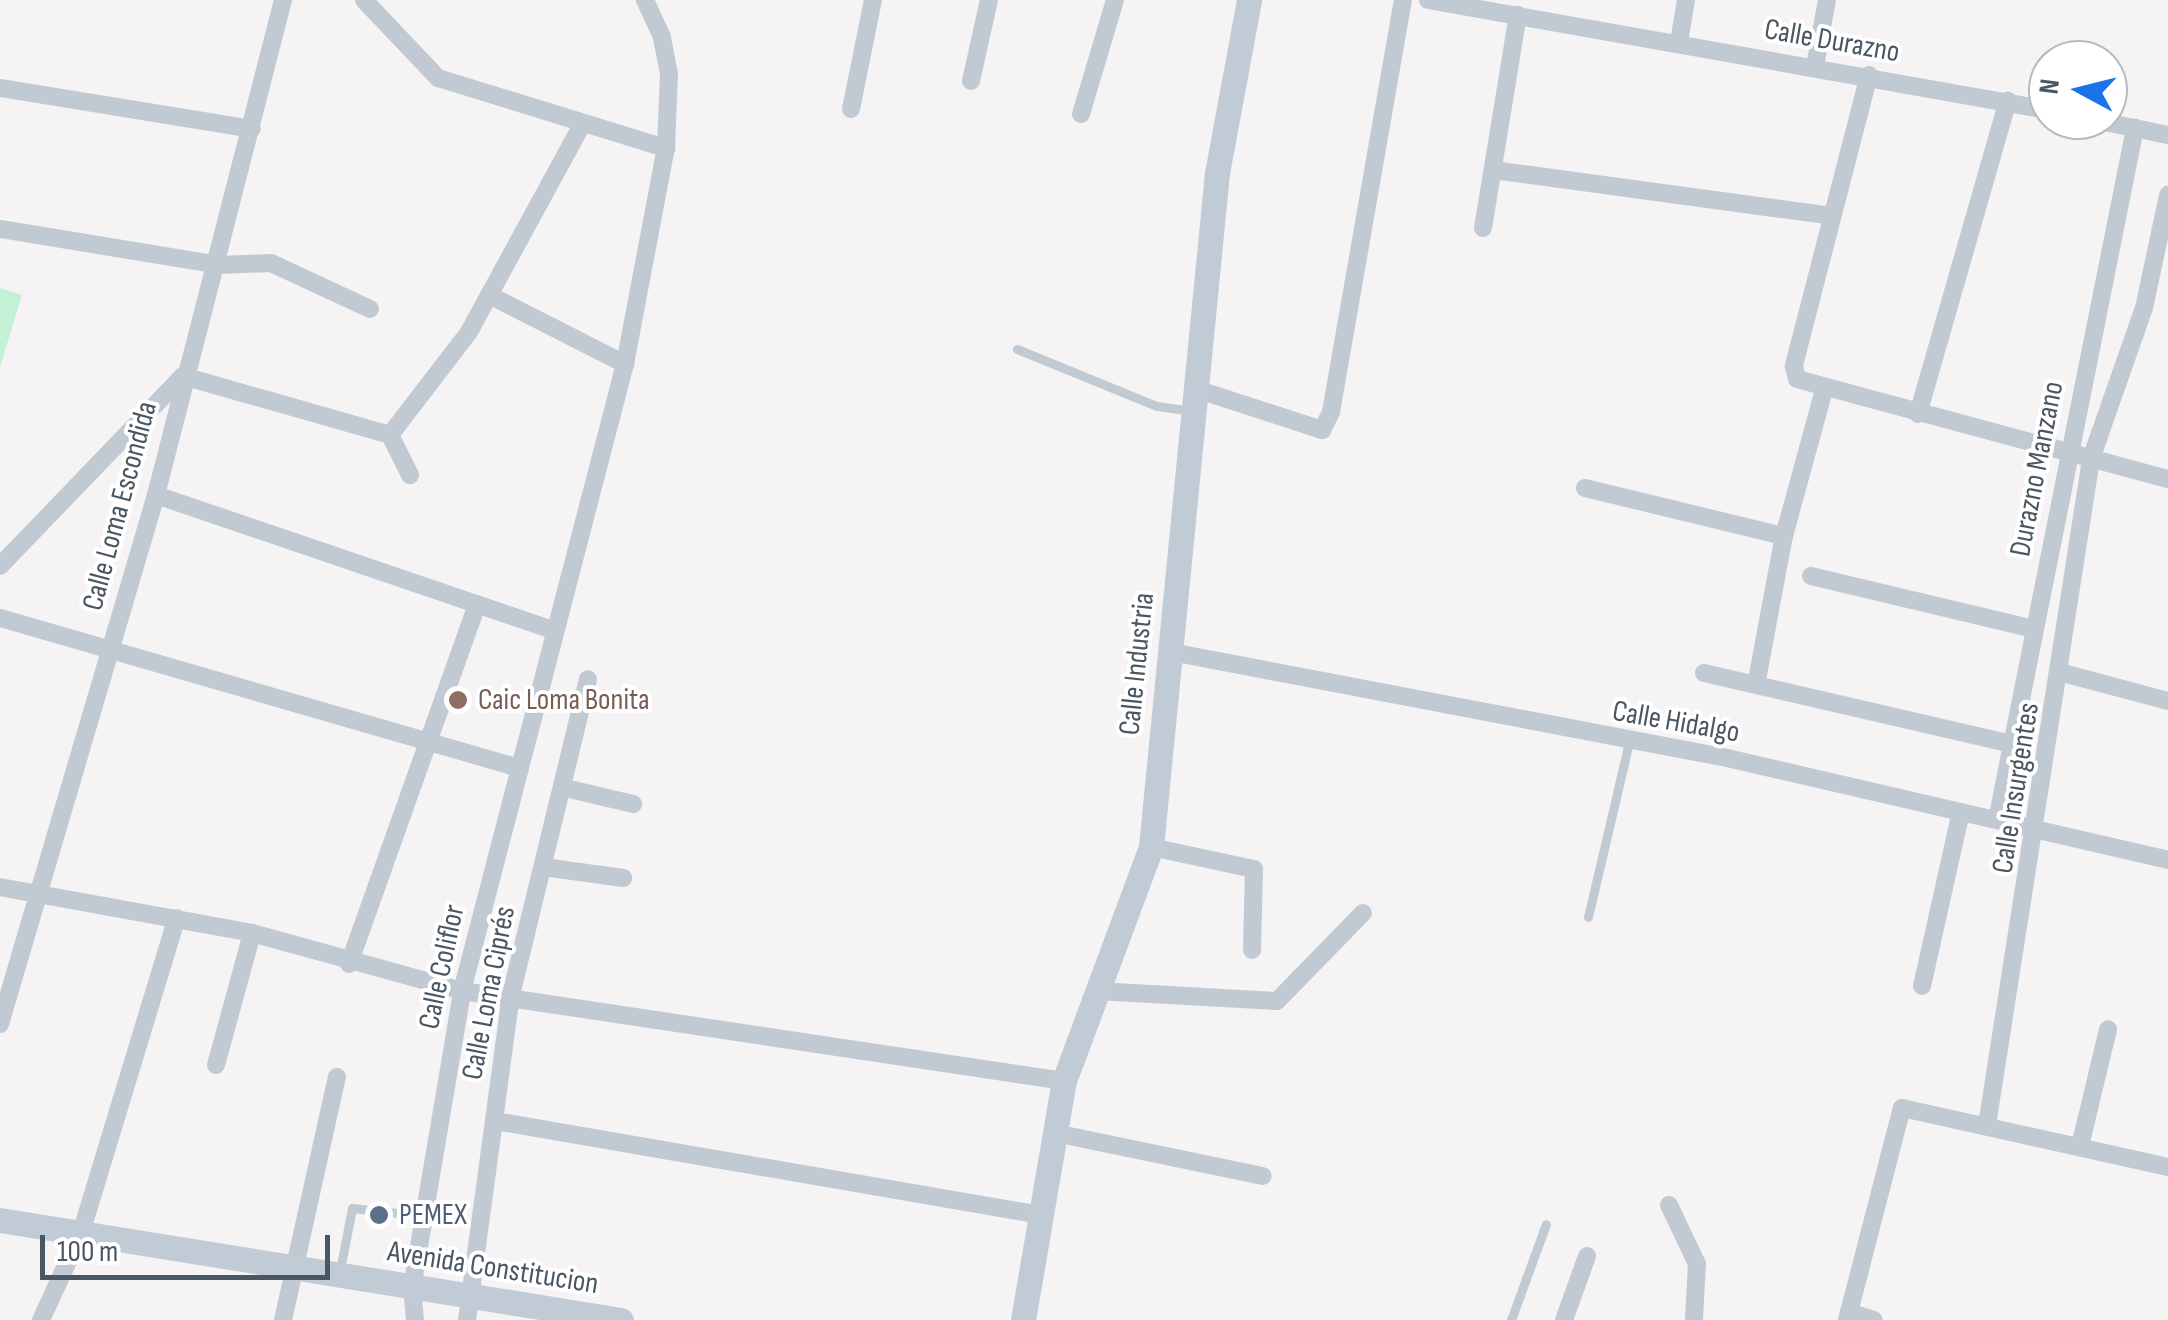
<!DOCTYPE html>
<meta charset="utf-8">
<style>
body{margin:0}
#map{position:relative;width:2168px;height:1320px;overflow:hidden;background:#f5f3f3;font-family:"Sofia Sans Condensed",sans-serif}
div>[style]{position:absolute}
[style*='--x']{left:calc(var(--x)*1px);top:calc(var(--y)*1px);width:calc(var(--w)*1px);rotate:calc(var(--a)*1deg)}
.green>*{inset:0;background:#c3f1d5}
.lane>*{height:9px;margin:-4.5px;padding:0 4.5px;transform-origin:4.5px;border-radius:4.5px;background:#c1cad2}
.street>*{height:18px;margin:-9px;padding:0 9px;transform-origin:9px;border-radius:9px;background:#c1cad2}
.secondary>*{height:25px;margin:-12.5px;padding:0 12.5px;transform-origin:12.5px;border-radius:12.5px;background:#c1cbd6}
.dots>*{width:28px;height:28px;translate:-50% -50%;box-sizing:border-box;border:5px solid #fff;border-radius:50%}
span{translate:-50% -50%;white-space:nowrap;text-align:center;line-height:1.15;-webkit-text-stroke:8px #fff;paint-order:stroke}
.street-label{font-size:30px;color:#4a5661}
.education-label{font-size:30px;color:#785e54}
.left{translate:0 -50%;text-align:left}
.service-label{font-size:30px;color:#4e5e75}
.north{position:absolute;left:2028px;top:40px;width:100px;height:100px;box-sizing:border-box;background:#fff;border:2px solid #b7bbc0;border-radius:50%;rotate:277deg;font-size:28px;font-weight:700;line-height:40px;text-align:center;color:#4a5661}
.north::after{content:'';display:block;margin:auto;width:35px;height:45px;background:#1a73e8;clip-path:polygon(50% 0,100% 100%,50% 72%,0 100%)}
.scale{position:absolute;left:40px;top:1235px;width:290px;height:45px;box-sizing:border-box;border:5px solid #4a5661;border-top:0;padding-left:12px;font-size:30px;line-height:35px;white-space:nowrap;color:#4a5661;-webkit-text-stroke:8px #fff;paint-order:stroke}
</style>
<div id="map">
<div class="green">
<i style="clip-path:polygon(0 288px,22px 295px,0 367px)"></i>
</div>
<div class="lane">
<i style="--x:1017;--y:349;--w:151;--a:22.2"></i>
<i style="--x:1157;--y:406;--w:35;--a:8"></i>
<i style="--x:1588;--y:917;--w:180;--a:-76.8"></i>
<i style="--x:340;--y:1270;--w:63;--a:-79"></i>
<i style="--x:352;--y:1208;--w:72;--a:6.3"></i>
<i style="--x:1511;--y:1320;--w:102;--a:-70"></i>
</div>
<div class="street">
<i style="--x:364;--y:0;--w:108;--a:46.5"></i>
<i style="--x:438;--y:78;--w:239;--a:17.1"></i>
<i style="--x:1428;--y:0;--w:630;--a:10.06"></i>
<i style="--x:1679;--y:42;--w:43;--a:-80.5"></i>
<i style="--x:1815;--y:66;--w:67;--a:-79.7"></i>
<i style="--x:1869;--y:75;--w:301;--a:104.5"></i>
<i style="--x:1794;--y:366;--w:13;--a:77"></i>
<i style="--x:1797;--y:379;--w:384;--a:15.1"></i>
<i style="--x:971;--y:81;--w:83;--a:-77.5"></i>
<i style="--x:0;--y:88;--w:255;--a:9.2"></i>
<i style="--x:851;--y:109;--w:111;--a:-78.6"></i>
<i style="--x:1081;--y:114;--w:119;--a:-73.4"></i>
<i style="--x:2095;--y:120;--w:75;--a:11.6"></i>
<i style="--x:1493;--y:170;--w:342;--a:7.7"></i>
<i style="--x:1483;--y:228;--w:216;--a:-80.7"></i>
<i style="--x:0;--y:229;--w:222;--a:9.3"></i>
<i style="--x:219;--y:265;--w:52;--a:-2.2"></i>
<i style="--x:271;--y:263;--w:109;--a:24.9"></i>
<i style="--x:489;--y:295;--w:153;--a:26.9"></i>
<i style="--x:1196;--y:389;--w:133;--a:18"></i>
<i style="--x:1322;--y:430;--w:20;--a:-63"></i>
<i style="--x:1331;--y:412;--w:418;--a:-80.1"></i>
<i style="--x:1918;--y:414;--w:326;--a:-74"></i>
<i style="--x:390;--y:435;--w:130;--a:-52.5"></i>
<i style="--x:469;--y:332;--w:236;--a:-61.4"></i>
<i style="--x:390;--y:435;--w:45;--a:63.4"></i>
<i style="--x:1585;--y:488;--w:205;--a:13.6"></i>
<i style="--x:156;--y:495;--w:419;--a:18.8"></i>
<i style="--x:0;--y:566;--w:264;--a:-46.1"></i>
<i style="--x:183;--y:376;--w:215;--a:15.9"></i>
<i style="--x:1811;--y:576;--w:229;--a:13.4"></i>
<i style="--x:0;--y:618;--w:537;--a:16.11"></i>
<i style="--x:1171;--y:652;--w:566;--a:10.79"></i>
<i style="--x:1727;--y:758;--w:453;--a:13"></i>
<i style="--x:1704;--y:673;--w:316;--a:13"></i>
<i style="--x:2063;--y:673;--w:109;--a:14.9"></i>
<i style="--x:1756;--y:685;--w:152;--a:-79.4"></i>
<i style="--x:1784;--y:536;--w:151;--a:-74.7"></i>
<i style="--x:565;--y:788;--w:70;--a:13.2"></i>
<i style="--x:1997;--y:820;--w:706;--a:-78.72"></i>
<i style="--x:1151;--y:847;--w:105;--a:12.1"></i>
<i style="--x:1254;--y:869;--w:81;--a:91.4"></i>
<i style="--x:543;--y:867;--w:81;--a:7.8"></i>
<i style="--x:0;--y:887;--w:256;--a:10.3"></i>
<i style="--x:252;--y:933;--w:218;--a:15.4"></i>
<i style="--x:462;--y:991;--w:609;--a:8.5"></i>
<i style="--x:349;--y:964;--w:382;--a:-70.4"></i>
<i style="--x:1922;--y:986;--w:178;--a:-77.4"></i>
<i style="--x:1097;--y:991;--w:180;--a:3.2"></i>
<i style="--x:1277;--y:1001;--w:123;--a:-45.7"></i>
<i style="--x:0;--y:1024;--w:552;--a:-73.57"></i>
<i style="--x:156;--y:495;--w:511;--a:-75.61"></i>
<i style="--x:216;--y:1065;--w:137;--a:-74.7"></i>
<i style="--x:495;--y:1121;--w:554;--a:9.77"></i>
<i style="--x:1987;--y:1125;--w:674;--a:-81.12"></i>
<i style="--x:2091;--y:459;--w:160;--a:-70.7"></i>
<i style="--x:2144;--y:308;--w:116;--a:-78"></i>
<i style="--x:1055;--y:1133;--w:212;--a:11.7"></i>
<i style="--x:2080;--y:1146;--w:120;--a:-76.5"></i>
<i style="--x:1669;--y:1205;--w:65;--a:64.6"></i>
<i style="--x:1697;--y:1264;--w:56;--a:93.1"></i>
<i style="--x:1849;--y:1312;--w:26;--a:18"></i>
<i style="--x:41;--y:1320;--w:96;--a:-65.3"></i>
<i style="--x:81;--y:1233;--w:329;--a:-73.1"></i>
<i style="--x:283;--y:1320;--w:249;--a:-77.5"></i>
<i style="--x:415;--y:1320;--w:32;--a:-95"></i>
<i style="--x:412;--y:1288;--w:301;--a:-80.4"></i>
<i style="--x:462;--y:991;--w:648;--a:-75.43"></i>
<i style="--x:625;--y:364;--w:220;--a:-79.3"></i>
<i style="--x:666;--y:148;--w:74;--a:-87.7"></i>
<i style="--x:669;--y:74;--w:38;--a:-101"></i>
<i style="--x:662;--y:37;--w:41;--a:-114.7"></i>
<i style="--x:467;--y:1320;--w:328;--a:-82.3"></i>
<i style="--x:511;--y:995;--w:325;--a:-76.3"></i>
<i style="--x:1564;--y:1320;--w:68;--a:-70.2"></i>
<i style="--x:1847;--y:1320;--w:219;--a:-75.5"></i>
<i style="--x:1902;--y:1108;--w:272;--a:12.5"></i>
</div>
<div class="secondary">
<i style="--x:0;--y:1220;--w:629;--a:9.15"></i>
<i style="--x:1023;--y:1320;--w:242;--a:-80.3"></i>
<i style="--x:1064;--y:1081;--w:250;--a:-69.6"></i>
<i style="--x:1151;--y:847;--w:677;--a:-84.41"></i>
<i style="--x:1217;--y:173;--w:176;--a:-79.5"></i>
</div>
<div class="dots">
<i style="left:458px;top:700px;background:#8d6e63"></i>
<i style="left:379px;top:1215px;background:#5c6f8a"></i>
</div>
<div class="street-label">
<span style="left:1832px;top:41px;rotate:10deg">Calle Durazno</span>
<span style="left:2037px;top:469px;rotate:-79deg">Durazno Manzano</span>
<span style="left:120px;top:506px;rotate:-75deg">Calle Loma Escondida</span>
<span style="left:1137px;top:664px;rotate:-84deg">Calle Industria</span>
<span style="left:1676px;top:722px;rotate:10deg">Calle Hidalgo</span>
<span style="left:2016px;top:788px;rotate:-81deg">Calle Insurgentes</span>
<span style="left:442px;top:967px;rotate:-78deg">Calle Coliflor</span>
<span style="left:489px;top:993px;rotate:-79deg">Calle Loma Ciprés</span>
<span style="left:493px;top:1268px;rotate:9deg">Avenida Constitucion</span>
</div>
<div class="education-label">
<span class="left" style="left:478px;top:700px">Caic Loma Bonita</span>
</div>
<div class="service-label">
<span class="left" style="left:399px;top:1215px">PEMEX</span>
</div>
<div class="north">N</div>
<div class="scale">100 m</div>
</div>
